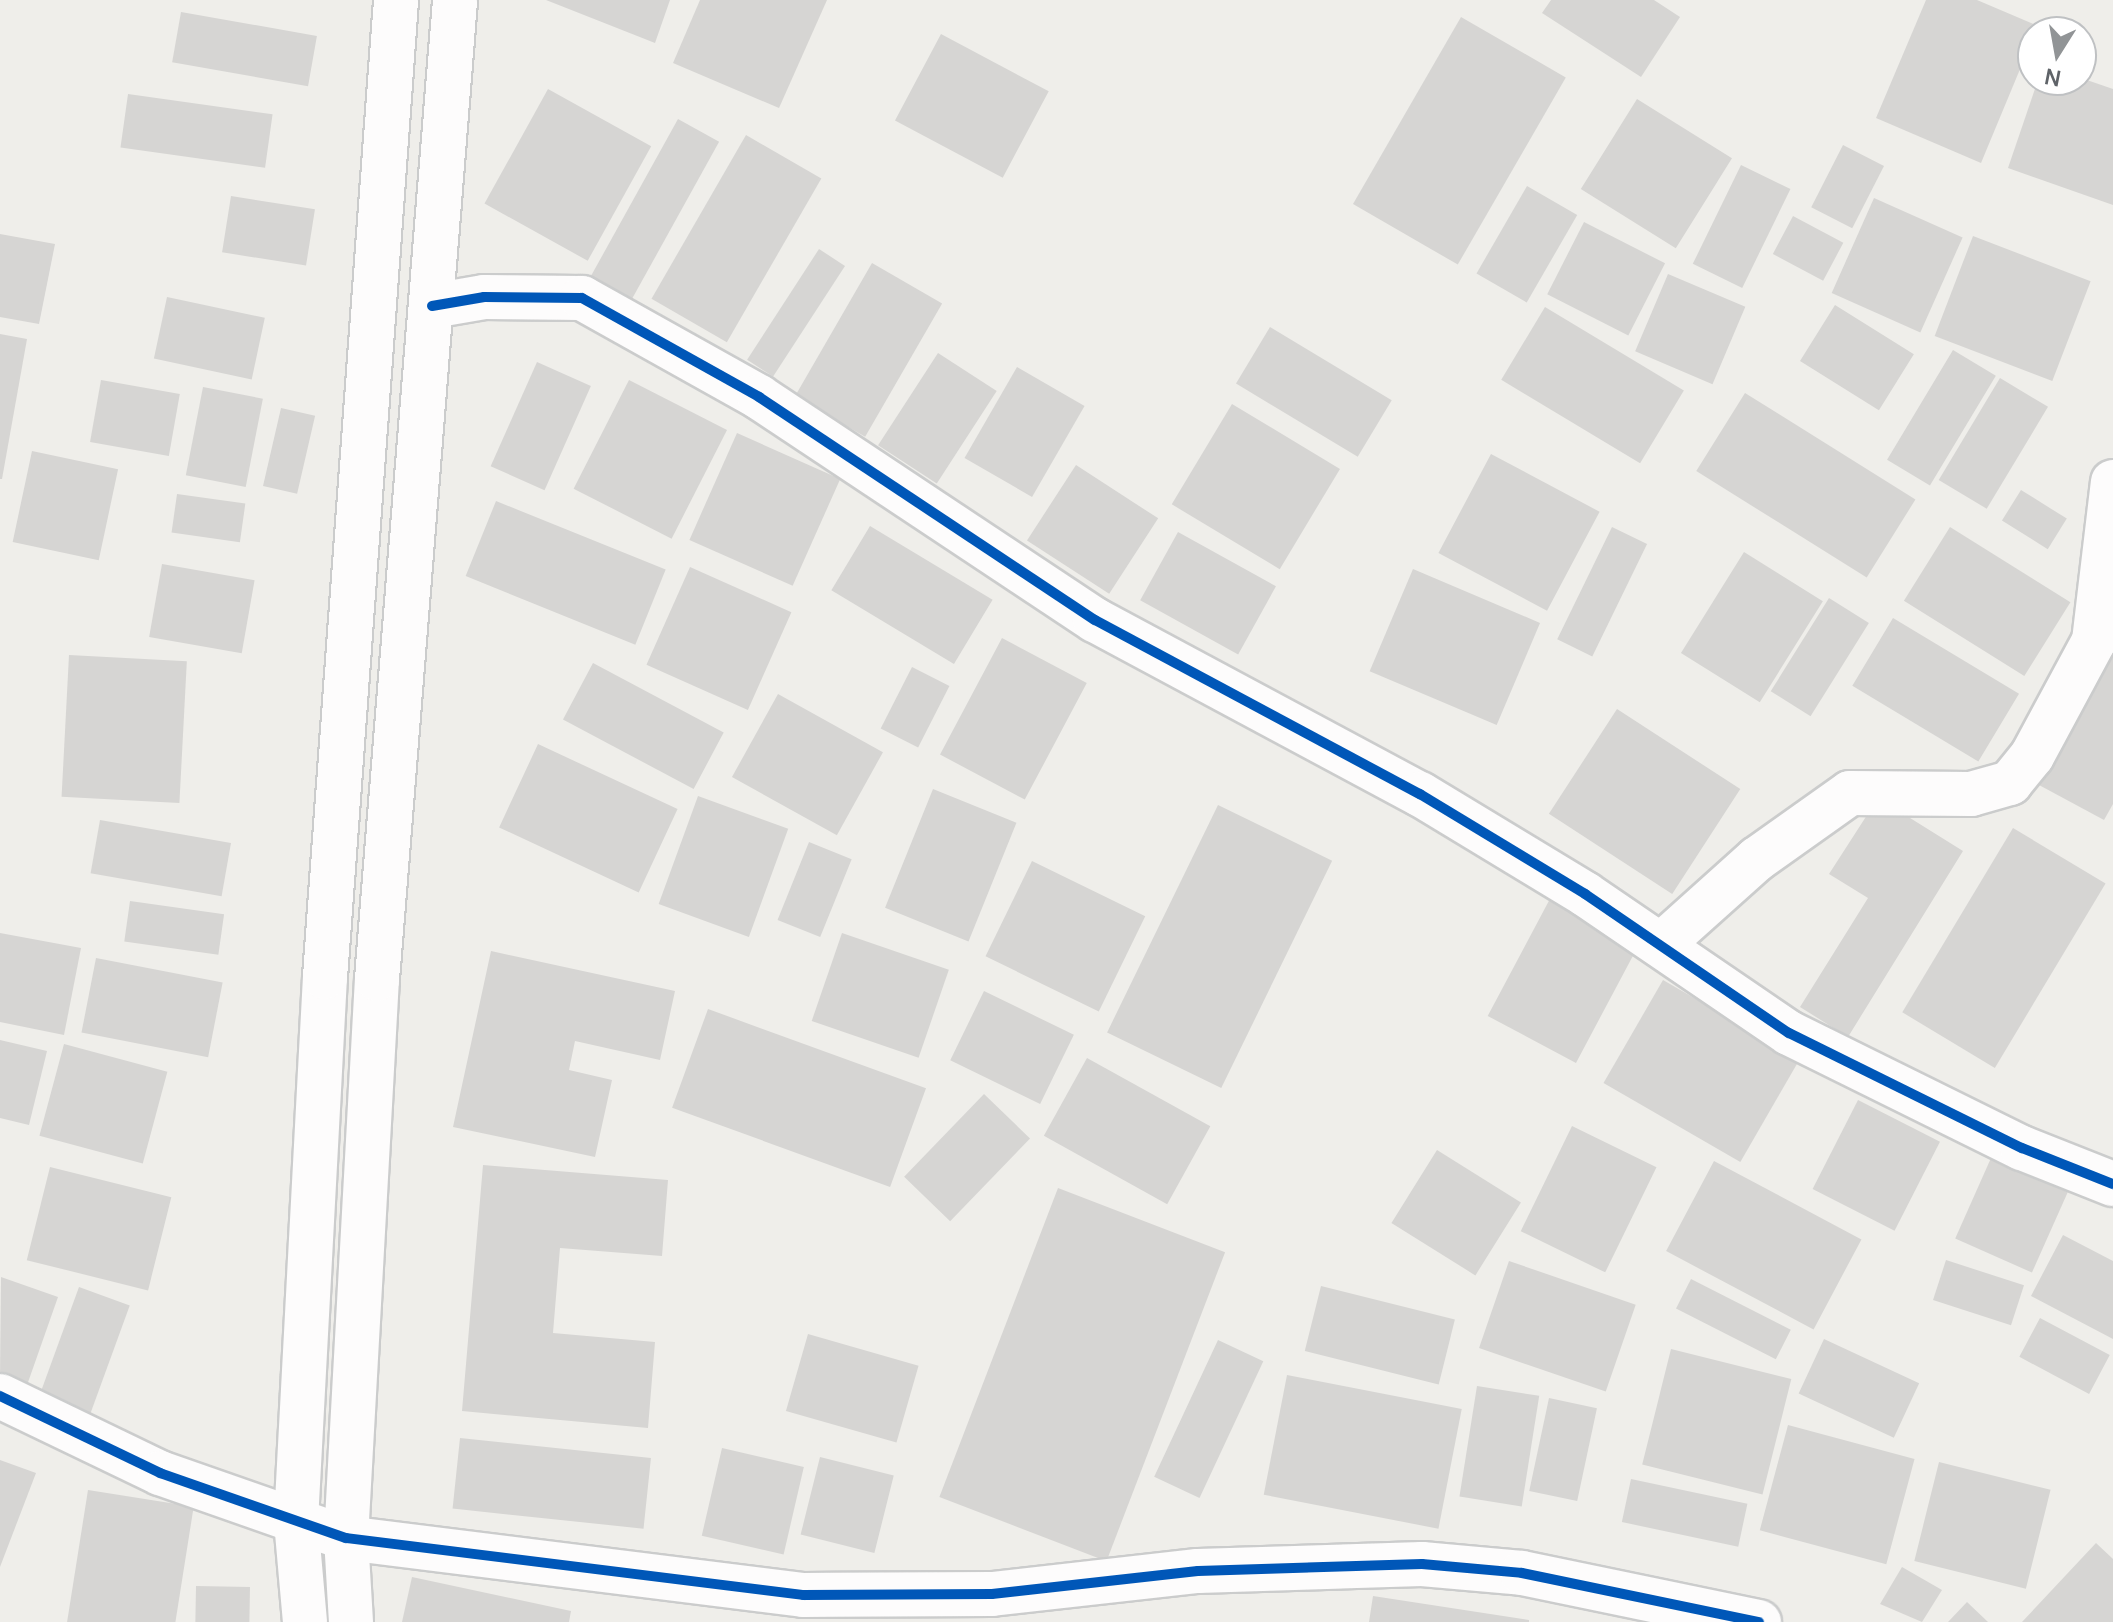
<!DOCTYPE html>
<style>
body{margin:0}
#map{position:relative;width:2113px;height:1622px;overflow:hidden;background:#efeeea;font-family:Manrope,sans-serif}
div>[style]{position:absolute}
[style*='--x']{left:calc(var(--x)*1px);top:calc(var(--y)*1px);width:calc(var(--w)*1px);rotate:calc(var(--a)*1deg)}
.building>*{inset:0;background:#d6d5d3;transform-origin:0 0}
.roads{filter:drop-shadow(2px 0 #cbcccc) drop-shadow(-2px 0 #cbcccc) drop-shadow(0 2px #cbcccc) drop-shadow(0 -2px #cbcccc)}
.minor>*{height:44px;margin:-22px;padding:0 22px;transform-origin:22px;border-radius:22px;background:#fdfcfc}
.tertiary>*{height:44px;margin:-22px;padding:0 22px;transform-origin:22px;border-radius:22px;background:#fdfcfc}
.cycleway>*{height:10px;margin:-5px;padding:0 5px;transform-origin:5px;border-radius:5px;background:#0057b8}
span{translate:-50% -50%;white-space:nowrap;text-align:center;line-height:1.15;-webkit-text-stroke:7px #fff;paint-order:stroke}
.north{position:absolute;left:2017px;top:16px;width:80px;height:80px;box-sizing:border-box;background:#fff;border:2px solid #bfc1c3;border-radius:50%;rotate:191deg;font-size:22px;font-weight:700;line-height:32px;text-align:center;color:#5f6368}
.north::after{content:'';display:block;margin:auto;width:28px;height:36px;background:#919496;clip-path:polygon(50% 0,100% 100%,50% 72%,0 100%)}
</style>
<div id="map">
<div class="building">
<i style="clip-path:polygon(546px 0,670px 0,655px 43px)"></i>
<i style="clip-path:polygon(700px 0,827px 0,779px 108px,673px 63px)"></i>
<i style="clip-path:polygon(1551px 0,1654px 0,1680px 17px,1641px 77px,1542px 13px)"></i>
<i style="clip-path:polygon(1926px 0,1977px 0,2038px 26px,1981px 163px,1876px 118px)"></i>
<i style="left:181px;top:12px;width:138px;height:51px;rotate:10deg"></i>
<i style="left:1461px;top:17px;width:121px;height:216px;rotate:30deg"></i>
<i style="left:941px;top:34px;width:122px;height:98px;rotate:28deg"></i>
<i style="clip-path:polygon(2081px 78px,2113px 89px,2113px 205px,2008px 168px,2038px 80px)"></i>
<i style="left:548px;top:89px;width:118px;height:131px;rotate:29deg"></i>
<i style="left:128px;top:94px;width:146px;height:54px;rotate:8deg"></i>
<i style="left:1637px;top:99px;width:112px;height:106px;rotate:32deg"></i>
<i style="left:678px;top:119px;width:47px;height:185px;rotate:29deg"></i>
<i style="left:746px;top:135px;width:87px;height:189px;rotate:30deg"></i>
<i style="left:1843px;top:145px;width:46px;height:70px;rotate:27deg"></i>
<i style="left:1741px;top:165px;width:55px;height:110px;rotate:26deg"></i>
<i style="left:1527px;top:186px;width:58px;height:101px;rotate:30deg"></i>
<i style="left:231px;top:196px;width:85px;height:57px;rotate:9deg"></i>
<i style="left:1874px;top:198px;width:97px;height:104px;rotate:24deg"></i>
<i style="left:1793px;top:216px;width:57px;height:43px;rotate:28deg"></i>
<i style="left:1584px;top:222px;width:91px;height:81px;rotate:27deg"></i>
<i style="clip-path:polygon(0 234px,55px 244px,39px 324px,0 317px)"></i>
<i style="left:1973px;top:236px;width:126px;height:107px;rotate:21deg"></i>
<i style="left:819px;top:249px;width:31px;height:132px;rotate:33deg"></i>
<i style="left:872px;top:263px;width:81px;height:154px;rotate:30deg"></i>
<i style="left:1668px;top:274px;width:84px;height:84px;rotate:23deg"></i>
<i style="left:167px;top:297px;width:100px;height:63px;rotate:12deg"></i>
<i style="left:1835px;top:305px;width:93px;height:66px;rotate:32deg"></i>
<i style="left:1545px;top:307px;width:162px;height:85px;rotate:31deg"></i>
<i style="left:1270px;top:327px;width:142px;height:66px;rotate:31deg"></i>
<i style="clip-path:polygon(0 334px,27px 339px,2px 479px,0 479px)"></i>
<i style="left:1953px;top:350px;width:50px;height:128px;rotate:31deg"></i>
<i style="left:938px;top:353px;width:70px;height:110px;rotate:33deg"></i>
<i style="left:537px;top:362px;width:59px;height:114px;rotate:24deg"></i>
<i style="left:1017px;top:367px;width:78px;height:105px;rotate:30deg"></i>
<i style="left:2000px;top:378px;width:56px;height:119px;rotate:31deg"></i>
<i style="left:101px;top:380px;width:80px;height:63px;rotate:10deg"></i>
<i style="left:629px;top:380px;width:110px;height:122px;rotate:27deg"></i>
<i style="left:203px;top:387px;width:61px;height:90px;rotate:11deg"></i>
<i style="left:1745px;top:393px;width:201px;height:92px;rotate:32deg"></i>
<i style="left:1232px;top:404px;width:126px;height:117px;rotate:31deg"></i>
<i style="left:281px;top:408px;width:35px;height:80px;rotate:13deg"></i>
<i style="left:737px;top:433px;width:113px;height:117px;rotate:24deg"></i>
<i style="left:32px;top:451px;width:88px;height:93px;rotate:12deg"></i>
<i style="left:1491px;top:454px;width:123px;height:112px;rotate:28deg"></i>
<i style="left:1076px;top:465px;width:98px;height:90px;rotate:33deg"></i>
<i style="left:2021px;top:490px;width:54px;height:36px;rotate:32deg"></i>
<i style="left:177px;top:494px;width:69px;height:39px;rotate:8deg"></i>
<i style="left:496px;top:501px;width:183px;height:81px;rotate:22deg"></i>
<i style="left:870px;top:526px;width:143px;height:75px;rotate:31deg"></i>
<i style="left:1612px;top:527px;width:39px;height:125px;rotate:26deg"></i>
<i style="left:1950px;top:527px;width:142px;height:87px;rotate:32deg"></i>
<i style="left:1178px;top:532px;width:112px;height:78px;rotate:29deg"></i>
<i style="left:1744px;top:552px;width:93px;height:119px;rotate:32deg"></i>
<i style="left:162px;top:564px;width:94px;height:74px;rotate:10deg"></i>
<i style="left:690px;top:567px;width:111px;height:107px;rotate:24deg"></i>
<i style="left:1413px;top:569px;width:138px;height:111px;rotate:23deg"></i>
<i style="left:1829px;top:598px;width:47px;height:110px;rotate:32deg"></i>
<i style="left:1893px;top:618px;width:147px;height:79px;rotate:31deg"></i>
<i style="left:1002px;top:638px;width:96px;height:132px;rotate:28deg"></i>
<i style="clip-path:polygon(2113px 647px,2113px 804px,2104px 820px,2039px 785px)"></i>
<i style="left:69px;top:655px;width:118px;height:142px;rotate:3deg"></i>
<i style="left:593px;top:663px;width:148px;height:64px;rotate:28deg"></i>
<i style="left:912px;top:667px;width:42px;height:69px;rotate:27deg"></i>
<i style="left:778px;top:694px;width:120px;height:95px;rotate:29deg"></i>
<i style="left:1617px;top:709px;width:147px;height:125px;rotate:33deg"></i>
<i style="left:538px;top:744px;width:154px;height:92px;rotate:25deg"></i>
<i style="left:933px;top:789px;width:90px;height:128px;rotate:22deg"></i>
<i style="left:698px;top:796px;width:96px;height:115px;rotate:20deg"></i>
<i style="clip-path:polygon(1878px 798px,1963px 851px,1848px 1037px,1800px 1007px,1868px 898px,1829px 874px)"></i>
<i style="left:1218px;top:805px;width:127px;height:253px;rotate:26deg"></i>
<i style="left:100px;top:820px;width:133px;height:54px;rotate:10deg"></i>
<i style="left:2013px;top:828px;width:108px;height:215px;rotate:31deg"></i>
<i style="left:809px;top:842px;width:46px;height:84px;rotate:22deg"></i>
<i style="left:1032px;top:861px;width:126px;height:106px;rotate:26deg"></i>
<i style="left:1552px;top:895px;width:100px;height:137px;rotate:28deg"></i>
<i style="left:130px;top:901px;width:95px;height:41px;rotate:8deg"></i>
<i style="clip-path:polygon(0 933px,81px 948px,64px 1035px,0 1022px)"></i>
<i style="left:842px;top:933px;width:113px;height:93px;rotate:19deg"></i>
<i style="clip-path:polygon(491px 951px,675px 991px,660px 1060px,575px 1041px,569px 1070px,612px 1080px,595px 1157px,453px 1127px)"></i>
<i style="left:96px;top:958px;width:129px;height:76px;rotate:11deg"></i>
<i style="left:1663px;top:980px;width:158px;height:119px;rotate:30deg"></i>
<i style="left:984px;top:991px;width:100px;height:77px;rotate:26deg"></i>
<i style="left:708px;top:1009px;width:232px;height:105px;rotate:20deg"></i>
<i style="clip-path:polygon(0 1040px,47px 1051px,29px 1125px,0 1118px)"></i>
<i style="left:64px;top:1044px;width:107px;height:95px;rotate:15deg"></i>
<i style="left:1087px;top:1058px;width:141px;height:89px;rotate:29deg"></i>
<i style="left:984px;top:1094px;width:64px;height:115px;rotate:44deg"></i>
<i style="left:1858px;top:1100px;width:92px;height:100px;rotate:27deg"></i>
<i style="left:1572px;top:1126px;width:94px;height:117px;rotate:26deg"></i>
<i style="left:1437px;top:1150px;width:99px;height:86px;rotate:32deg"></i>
<i style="left:1991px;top:1158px;width:84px;height:88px;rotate:24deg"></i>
<i style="left:1714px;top:1161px;width:167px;height:102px;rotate:28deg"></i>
<i style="clip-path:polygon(483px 1165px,668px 1180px,662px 1256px,560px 1248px,553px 1333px,655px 1342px,648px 1428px,462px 1411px)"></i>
<i style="left:50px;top:1167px;width:125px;height:96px;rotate:14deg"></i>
<i style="left:1058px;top:1188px;width:179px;height:331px;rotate:21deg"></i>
<i style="clip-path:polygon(2063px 1235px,2113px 1261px,2113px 1339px,2031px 1296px)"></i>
<i style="left:1946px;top:1260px;width:82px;height:42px;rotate:18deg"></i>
<i style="left:1509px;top:1261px;width:134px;height:92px;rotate:19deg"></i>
<i style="clip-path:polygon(1px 1277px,58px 1297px,26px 1388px,0 1379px)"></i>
<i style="left:1691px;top:1279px;width:112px;height:33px;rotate:27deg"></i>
<i style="left:1321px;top:1286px;width:138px;height:67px;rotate:14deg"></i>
<i style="left:79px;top:1287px;width:54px;height:115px;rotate:20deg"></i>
<i style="left:2040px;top:1318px;width:79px;height:44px;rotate:28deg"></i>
<i style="left:808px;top:1334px;width:115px;height:80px;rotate:16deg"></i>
<i style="left:1824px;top:1339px;width:105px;height:60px;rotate:25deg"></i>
<i style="left:1218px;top:1340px;width:50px;height:151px;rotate:25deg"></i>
<i style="left:1671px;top:1349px;width:124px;height:119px;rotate:14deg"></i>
<i style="left:1287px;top:1375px;width:178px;height:122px;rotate:11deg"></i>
<i style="left:1477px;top:1386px;width:63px;height:112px;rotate:9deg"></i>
<i style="left:1549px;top:1398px;width:49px;height:95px;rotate:12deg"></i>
<i style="left:1788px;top:1425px;width:131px;height:109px;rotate:15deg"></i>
<i style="left:460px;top:1438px;width:192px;height:71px;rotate:6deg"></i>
<i style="left:722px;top:1448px;width:84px;height:90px;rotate:13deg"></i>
<i style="left:820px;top:1457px;width:76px;height:80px;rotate:14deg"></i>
<i style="clip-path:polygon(0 1460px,36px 1473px,0 1567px)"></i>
<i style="left:1939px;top:1462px;width:115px;height:102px;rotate:14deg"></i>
<i style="left:1631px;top:1479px;width:119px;height:44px;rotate:12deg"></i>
<i style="left:88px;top:1490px;width:107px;height:134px;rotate:9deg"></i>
<i style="clip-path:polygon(2096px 1543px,2113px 1559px,2113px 1622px,2022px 1622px)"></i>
<i style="clip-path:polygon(1902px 1567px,1942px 1590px,1922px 1622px,1880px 1604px)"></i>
<i style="clip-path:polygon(412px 1577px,571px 1611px,569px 1622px,402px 1622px)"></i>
<i style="left:196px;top:1586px;width:54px;height:36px;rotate:1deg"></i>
<i style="clip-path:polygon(1373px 1596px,1529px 1620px,1529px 1622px,1369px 1622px)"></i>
<i style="clip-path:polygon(1967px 1602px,1988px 1622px,1948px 1622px)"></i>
</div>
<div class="roads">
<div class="minor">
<i style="--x:432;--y:306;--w:53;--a:-9.8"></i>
<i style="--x:484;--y:297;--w:98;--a:0.6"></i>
<i style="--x:582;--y:298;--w:203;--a:29.2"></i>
<i style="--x:759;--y:397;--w:403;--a:33.6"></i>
<i style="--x:1095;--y:620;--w:369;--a:28.2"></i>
<i style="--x:1420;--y:794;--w:193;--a:31.2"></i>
<i style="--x:1585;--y:894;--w:247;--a:34.3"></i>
<i style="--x:1789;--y:1033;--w:260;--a:26.3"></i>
<i style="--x:2022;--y:1148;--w:98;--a:21.6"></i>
<i style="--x:1661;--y:945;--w:129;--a:-41.9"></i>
<i style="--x:1757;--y:859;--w:114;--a:-35.4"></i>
<i style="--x:1850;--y:793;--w:121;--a:0.5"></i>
<i style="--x:1971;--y:794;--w:41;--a:-15.8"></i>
<i style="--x:2010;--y:783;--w:35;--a:-51"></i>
<i style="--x:2032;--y:756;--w:131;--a:-61.7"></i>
<i style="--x:2094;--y:641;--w:160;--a:-83.2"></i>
</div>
<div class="tertiary">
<i style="--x:0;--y:1396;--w:178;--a:25.7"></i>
<i style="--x:160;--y:1473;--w:197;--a:19.3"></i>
<i style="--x:346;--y:1538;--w:461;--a:7.1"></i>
<i style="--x:803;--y:1595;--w:189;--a:-0.3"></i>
<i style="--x:992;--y:1594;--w:207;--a:-6.4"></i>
<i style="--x:1198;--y:1571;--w:224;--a:-1.8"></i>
<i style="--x:1422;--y:1564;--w:100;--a:5.1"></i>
<i style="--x:1522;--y:1573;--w:242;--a:11.7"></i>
<i style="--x:305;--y:1622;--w:101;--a:-95.1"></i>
<i style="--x:296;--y:1521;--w:545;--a:-86.95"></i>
<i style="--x:325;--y:977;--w:980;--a:-85.84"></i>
<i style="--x:351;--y:1622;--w:84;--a:-93.4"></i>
<i style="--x:346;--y:1538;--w:560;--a:-86.83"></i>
<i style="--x:377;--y:979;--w:982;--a:-85.44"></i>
</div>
</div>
<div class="cycleway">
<i style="--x:432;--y:306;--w:53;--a:-9.8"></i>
<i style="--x:484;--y:297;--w:98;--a:0.6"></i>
<i style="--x:582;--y:298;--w:203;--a:29.2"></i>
<i style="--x:759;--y:397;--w:403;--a:33.6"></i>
<i style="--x:1095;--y:620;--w:369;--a:28.2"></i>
<i style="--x:1420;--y:794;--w:193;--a:31.2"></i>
<i style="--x:1585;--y:894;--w:247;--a:34.3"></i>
<i style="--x:1789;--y:1033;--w:260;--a:26.3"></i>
<i style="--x:2022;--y:1148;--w:98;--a:21.6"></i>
<i style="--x:0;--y:1396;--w:178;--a:25.7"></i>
<i style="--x:160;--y:1473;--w:197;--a:19.3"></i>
<i style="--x:346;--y:1538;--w:461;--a:7.1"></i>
<i style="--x:803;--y:1595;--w:189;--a:-0.3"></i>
<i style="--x:992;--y:1594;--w:207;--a:-6.4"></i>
<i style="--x:1198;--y:1571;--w:224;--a:-1.8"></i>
<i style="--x:1422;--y:1564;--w:100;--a:5.1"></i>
<i style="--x:1522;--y:1573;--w:242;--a:11.7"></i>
</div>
<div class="north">N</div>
</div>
